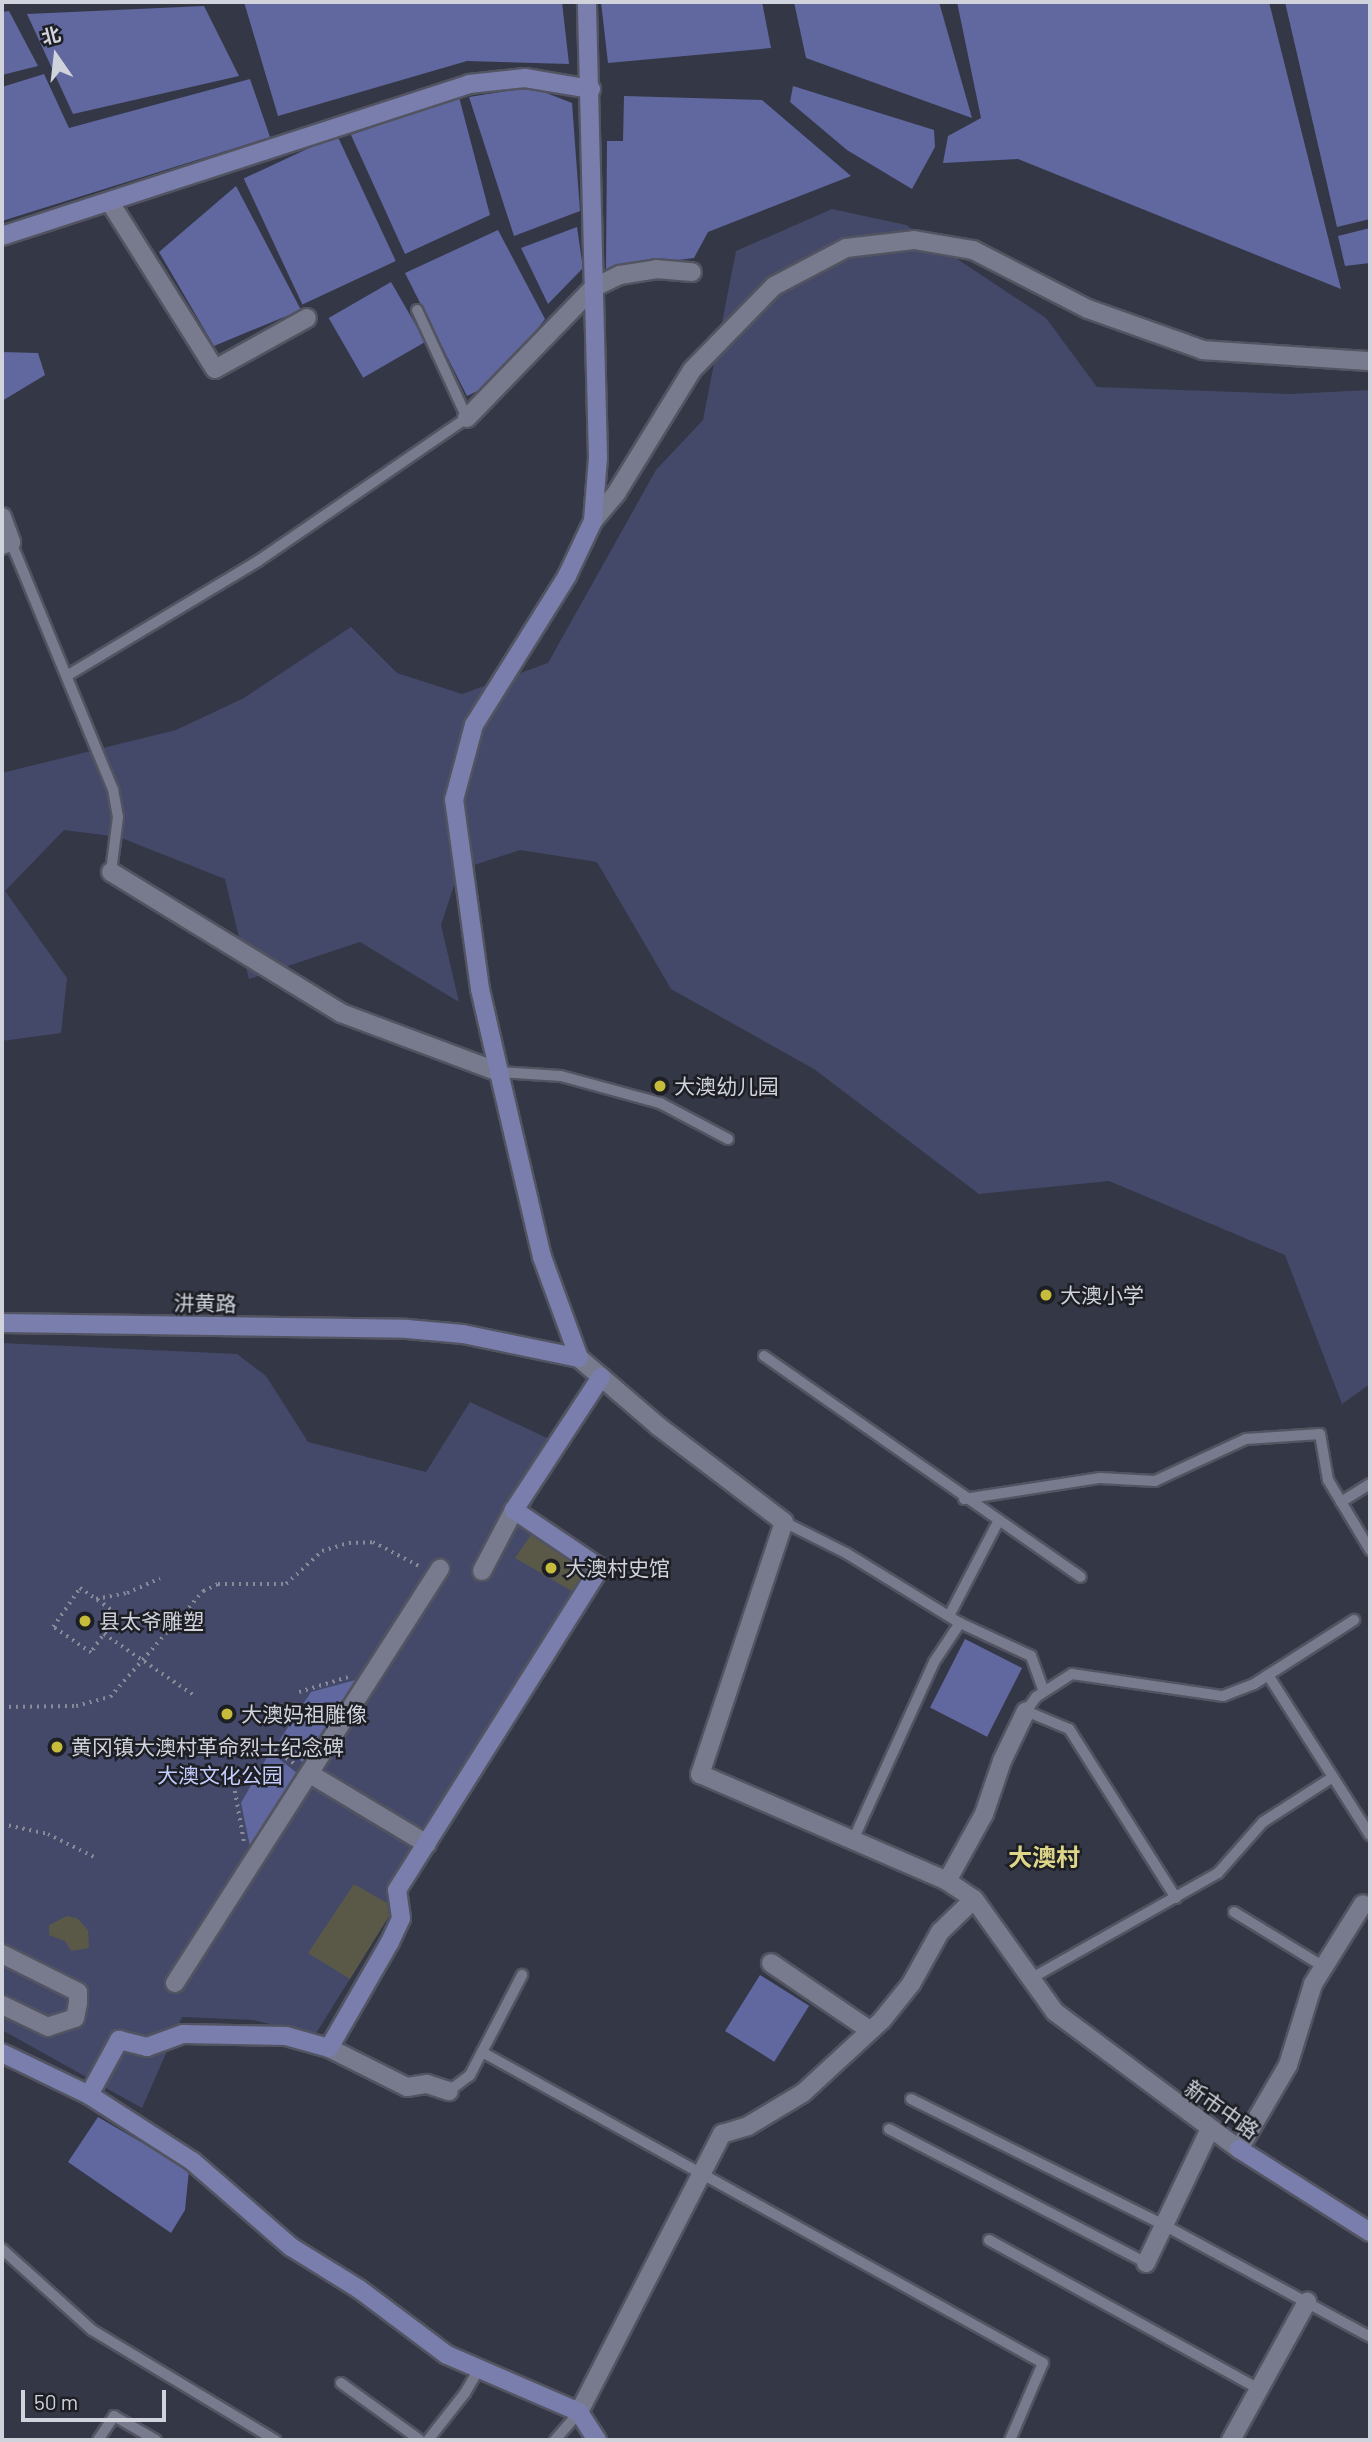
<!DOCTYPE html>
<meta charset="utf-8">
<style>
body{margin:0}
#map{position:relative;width:1372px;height:2442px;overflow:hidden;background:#343746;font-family:Barlow,"Noto Sans SC",sans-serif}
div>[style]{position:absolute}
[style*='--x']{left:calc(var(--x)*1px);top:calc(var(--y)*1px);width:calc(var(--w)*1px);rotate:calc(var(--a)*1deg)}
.green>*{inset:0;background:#444969}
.water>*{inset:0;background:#60689f;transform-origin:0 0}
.building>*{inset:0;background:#5a5948}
.path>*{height:3.5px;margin-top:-1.75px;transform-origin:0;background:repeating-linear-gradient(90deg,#888b97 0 2px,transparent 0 7px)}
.roads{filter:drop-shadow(2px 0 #525461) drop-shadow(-2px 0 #525461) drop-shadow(0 2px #525461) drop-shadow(0 -2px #525461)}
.lane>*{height:10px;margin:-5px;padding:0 5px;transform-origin:5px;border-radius:5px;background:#787b8d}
.street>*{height:18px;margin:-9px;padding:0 9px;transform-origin:9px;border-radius:9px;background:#787b8d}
.secondary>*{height:18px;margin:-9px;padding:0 9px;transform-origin:9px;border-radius:9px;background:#797eac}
.dots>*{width:19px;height:19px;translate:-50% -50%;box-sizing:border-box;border:4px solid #1d1f25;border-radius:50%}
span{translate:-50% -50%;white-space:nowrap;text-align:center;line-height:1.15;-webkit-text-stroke:5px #1d1f25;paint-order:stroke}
.poi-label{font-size:21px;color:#d0d2dc}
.left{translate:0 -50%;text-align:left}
.street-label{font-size:21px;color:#d0d2dc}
.park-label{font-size:21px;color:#c4cdfe}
.quarter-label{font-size:24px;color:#ddd688;font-weight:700}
.frame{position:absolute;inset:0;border:4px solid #d0d2dc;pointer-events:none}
.north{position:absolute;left:21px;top:21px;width:70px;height:70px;-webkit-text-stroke:5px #1d1f25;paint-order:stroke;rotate:346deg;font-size:19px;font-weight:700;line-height:28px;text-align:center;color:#d0d2dc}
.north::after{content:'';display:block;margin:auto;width:24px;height:32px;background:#d0d2dc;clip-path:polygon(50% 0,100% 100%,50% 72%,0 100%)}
.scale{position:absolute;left:21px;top:2390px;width:145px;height:32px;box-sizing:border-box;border:4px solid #d0d2dc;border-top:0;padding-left:9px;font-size:21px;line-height:24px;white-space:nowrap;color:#d0d2dc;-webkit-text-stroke:5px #1d1f25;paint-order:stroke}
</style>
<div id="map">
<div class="green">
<i style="clip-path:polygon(832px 209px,906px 225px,1046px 318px,1097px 387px,1290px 394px,1370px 390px,1370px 1384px,1342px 1404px,1285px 1255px,1109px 1181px,979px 1194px,814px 1069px,671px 989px,597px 862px,520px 850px,459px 870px,441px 925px,459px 1002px,360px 942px,249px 979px,225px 879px,119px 837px,64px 830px,5px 891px,67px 978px,61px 1033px,2px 1041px,2px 773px,176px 730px,244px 698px,351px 627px,397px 673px,462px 694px,548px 663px,656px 470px,703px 420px,736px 251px)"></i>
<i style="clip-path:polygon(2px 1343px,237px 1354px,266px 1376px,308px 1442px,426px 1472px,470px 1402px,562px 1445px,528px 1513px,606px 1568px,315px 2035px,253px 2020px,182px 2017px,142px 2108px,2px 2030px)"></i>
</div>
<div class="water">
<i style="clip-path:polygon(244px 2px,562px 2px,569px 64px,467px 61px,278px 116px)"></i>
<i style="clip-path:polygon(601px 2px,762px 2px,771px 48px,608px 63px)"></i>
<i style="clip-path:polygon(794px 2px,939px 2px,972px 118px,806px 58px)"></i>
<i style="clip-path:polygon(957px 2px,1269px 2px,1341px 289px,1018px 159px,943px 163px,948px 136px,981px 118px)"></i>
<i style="clip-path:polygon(1285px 2px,1370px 2px,1370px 219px,1337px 227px)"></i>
<i style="clip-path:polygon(204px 6px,239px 76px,73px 114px,27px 14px)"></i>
<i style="clip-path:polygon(9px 11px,38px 66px,2px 75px,2px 12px)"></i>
<i style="clip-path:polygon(44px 74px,69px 128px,250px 79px,270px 137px,2px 221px,2px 87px)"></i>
<i style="clip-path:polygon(793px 86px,934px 130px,935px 147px,912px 189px,847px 150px,790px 102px)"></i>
<i style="clip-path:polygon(531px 87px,572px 103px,580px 211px,514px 236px,469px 97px)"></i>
<i style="clip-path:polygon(624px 96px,762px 100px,851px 176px,708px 232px,694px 258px,606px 269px,607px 141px,623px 141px)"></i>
<i style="clip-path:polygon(459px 97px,490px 215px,405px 254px,351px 135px)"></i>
<i style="left:337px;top:135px;width:139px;height:103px;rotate:65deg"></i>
<i style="clip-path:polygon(236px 186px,301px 310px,214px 346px,159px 252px)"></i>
<i style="clip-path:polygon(577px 227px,583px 268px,548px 304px,521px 248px)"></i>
<i style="clip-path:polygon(1370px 228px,1370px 263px,1345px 266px,1338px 236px)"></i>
<i style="clip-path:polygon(498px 230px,545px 319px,496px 382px,467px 396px,405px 273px)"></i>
<i style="left:391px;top:282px;width:69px;height:72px;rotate:60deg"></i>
<i style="clip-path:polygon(2px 352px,38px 353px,45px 375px,2px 401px)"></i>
<i style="left:965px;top:1639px;width:64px;height:77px;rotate:27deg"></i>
<i style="clip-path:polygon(363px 1678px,308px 1766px,277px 1744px,311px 1692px)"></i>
<i style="clip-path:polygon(270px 1752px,301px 1776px,252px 1856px,241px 1803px)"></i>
<i style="left:760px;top:1975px;width:58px;height:66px;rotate:32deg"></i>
<i style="clip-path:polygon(98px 2117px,189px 2170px,185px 2210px,171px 2233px,68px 2162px)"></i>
</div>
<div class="building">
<i style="clip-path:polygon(531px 1535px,584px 1571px,572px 1591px,515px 1558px)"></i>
<i style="clip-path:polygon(354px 1884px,387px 1903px,389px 1916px,350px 1979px,308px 1953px)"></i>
<i style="clip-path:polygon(67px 1916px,77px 1918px,88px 1930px,89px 1948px,71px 1951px,65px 1941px,49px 1935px,49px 1925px)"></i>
</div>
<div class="path">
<i style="--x:80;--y:1588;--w:46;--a:34.4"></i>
<i style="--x:118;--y:1614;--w:47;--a:124.7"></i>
<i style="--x:91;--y:1653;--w:46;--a:-145.6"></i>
<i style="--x:53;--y:1627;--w:47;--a:-55.3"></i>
<i style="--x:96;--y:1599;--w:32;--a:-11"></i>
<i style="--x:127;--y:1593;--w:36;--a:-24"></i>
<i style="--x:104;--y:1634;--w:110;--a:34.3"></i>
<i style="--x:299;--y:1692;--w:51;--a:-17"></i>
<i style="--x:2;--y:1707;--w:74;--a:-0.8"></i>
<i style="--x:76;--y:1706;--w:35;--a:-15"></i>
<i style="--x:110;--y:1697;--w:141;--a:-48.7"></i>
<i style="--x:203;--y:1591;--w:17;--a:-25"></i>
<i style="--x:218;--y:1584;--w:68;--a:0"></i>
<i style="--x:286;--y:1584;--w:49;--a:-42.5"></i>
<i style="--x:322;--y:1551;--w:28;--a:-17"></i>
<i style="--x:349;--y:1543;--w:24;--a:-2"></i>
<i style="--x:373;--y:1542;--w:54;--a:27.5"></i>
<i style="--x:269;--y:1746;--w:33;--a:35"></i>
<i style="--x:235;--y:1791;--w:51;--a:79.8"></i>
<i style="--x:2;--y:1824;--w:47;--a:12.3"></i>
<i style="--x:48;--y:1834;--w:51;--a:26.6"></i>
</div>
<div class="roads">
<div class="lane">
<i style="--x:11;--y:542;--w:267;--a:67.6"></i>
<i style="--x:113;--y:789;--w:28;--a:80"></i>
<i style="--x:118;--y:817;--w:55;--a:97.3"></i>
<i style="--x:70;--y:674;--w:219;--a:-31"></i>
<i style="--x:258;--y:561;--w:253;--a:-34.4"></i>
<i style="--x:467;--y:418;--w:119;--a:-114.8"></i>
<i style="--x:499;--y:1072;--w:62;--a:3.7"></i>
<i style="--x:561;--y:1076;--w:103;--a:15.3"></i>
<i style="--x:660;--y:1103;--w:77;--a:27.9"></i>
<i style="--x:764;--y:1356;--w:386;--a:34.9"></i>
<i style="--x:964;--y:1499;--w:138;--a:-8.8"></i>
<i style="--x:1100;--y:1478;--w:55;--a:3.1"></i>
<i style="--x:1155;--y:1481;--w:100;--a:-24.8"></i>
<i style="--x:1246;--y:1439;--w:74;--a:-3.9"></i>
<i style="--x:1320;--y:1434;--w:47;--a:80.1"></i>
<i style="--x:1328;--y:1480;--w:82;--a:59"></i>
<i style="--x:1341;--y:1502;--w:34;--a:-32"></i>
<i style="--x:784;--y:1522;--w:69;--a:26.6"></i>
<i style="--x:846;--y:1553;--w:134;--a:31.6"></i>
<i style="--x:960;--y:1623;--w:78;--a:24.9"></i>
<i style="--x:1031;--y:1656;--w:37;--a:70"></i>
<i style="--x:949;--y:1616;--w:106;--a:-62.5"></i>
<i style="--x:1268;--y:1675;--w:190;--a:57.5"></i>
<i style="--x:853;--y:1840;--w:196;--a:-65.5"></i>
<i style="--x:934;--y:1662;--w:47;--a:-56.3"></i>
<i style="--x:1176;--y:1898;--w:200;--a:-122.3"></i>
<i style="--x:1069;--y:1729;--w:47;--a:-157.3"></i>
<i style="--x:1026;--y:1711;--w:17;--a:-54"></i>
<i style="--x:1036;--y:1697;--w:43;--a:-32.6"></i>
<i style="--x:1072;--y:1674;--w:153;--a:8.3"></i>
<i style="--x:1223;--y:1696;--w:33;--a:-21"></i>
<i style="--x:1254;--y:1684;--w:119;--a:-32.6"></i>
<i style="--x:1234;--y:1912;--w:105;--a:31.4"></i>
<i style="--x:1030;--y:1979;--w:216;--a:-29.4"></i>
<i style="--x:1218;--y:1873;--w:68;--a:-48.6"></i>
<i style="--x:1263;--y:1822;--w:83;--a:-32.7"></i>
<i style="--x:482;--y:2052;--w:641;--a:29"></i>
<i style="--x:1043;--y:2363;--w:84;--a:113.2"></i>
<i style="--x:449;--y:2091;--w:26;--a:-37"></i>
<i style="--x:470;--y:2075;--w:113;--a:-62.5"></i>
<i style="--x:911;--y:2099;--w:283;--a:26.5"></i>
<i style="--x:1164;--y:2225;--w:234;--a:28.5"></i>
<i style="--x:889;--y:2129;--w:290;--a:27.5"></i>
<i style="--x:989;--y:2240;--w:308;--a:28.9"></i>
<i style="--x:2;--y:2249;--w:121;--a:42"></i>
<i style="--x:92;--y:2330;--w:214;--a:31"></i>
<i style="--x:341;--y:2383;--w:97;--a:35.8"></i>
<i style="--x:98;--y:2440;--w:29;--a:-56"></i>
<i style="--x:114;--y:2416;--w:48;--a:29.7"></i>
<i style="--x:428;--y:2440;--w:60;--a:-51.8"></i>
<i style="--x:465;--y:2393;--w:24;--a:-60"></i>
<i style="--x:477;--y:2372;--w:6;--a:-141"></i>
<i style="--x:555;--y:2440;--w:37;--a:-49"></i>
</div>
<div class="street">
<i style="--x:111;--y:204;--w:195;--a:57.8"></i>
<i style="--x:215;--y:369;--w:105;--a:-29"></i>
<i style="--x:467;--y:418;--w:181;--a:-45.9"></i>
<i style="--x:593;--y:288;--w:30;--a:-26"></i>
<i style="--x:620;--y:275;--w:36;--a:-9"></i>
<i style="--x:656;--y:269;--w:36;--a:5"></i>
<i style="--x:2;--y:517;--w:27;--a:70"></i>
<i style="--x:11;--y:542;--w:9;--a:162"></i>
<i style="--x:593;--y:521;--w:38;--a:-50"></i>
<i style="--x:617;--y:492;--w:143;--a:-58.4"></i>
<i style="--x:692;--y:370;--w:117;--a:-45.7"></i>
<i style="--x:774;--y:286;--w:81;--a:-27.8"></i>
<i style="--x:846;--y:248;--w:68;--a:-6.7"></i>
<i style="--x:914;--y:240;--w:60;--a:9.6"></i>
<i style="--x:973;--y:250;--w:129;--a:27.2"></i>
<i style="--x:1088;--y:309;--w:122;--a:19.6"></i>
<i style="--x:1203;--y:350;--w:167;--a:3.8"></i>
<i style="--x:111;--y:872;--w:270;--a:31.5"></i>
<i style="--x:341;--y:1013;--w:169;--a:20.5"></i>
<i style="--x:579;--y:1358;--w:104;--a:40.7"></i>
<i style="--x:658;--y:1426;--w:158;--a:37.3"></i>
<i style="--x:784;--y:1522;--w:266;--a:108.4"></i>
<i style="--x:700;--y:1774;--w:269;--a:23.4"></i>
<i style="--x:947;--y:1881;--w:32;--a:34"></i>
<i style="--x:974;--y:1899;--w:139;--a:54.4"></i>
<i style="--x:1055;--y:2012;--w:229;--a:36.7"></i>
<i style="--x:1239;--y:2149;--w:97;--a:-59.7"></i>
<i style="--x:1288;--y:2065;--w:85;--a:-72.8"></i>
<i style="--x:1313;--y:1984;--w:94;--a:-58"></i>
<i style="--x:482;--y:1571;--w:69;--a:-62.3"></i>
<i style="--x:312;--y:1775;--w:134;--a:31"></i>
<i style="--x:947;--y:1881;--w:77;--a:-61.1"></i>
<i style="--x:984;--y:1814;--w:56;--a:-71.2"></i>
<i style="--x:1002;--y:1761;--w:55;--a:-64.4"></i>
<i style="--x:2;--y:1954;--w:85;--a:26.6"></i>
<i style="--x:78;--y:1992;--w:11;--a:90"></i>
<i style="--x:78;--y:2003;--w:15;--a:101"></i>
<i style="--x:75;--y:2018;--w:28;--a:162"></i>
<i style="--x:48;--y:2027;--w:51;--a:-154.4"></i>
<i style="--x:771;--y:1963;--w:117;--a:34.2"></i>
<i style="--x:175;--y:1983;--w:492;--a:-57.4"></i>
<i style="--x:329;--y:2048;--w:87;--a:26.6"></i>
<i style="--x:407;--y:2087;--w:20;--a:-9"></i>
<i style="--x:427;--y:2084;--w:23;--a:18"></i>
<i style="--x:1146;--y:2263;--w:146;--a:-64.5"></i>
<i style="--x:579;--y:2412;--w:313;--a:-62.8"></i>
<i style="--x:722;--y:2134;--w:27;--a:-17"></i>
<i style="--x:748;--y:2126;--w:64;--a:-31"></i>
<i style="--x:803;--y:2093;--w:108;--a:-42.7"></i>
<i style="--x:882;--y:2020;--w:46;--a:-51.1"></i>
<i style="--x:911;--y:1984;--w:60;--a:-60.9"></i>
<i style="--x:940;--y:1932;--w:47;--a:-44.1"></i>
<i style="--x:1231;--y:2440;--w:158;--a:-61.2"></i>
</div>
<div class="secondary">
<i style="--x:2;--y:236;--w:491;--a:-18"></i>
<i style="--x:469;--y:84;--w:56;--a:-6.1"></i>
<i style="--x:525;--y:78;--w:67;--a:9.5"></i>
<i style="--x:2;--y:1323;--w:405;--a:0.8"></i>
<i style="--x:407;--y:1329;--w:56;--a:5.1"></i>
<i style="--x:463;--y:1334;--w:118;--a:11.7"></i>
<i style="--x:579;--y:1358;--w:108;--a:-110.1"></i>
<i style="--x:542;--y:1257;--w:190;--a:-103.1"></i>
<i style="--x:499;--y:1072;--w:85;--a:-102.9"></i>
<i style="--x:480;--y:989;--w:191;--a:-97.8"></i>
<i style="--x:454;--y:800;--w:78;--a:-75.1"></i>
<i style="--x:474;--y:725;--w:176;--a:-58"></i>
<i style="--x:567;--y:576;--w:61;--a:-64.7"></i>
<i style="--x:593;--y:521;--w:63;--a:-85.5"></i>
<i style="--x:598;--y:458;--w:456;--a:-91.4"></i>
<i style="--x:2;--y:2053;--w:97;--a:25.8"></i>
<i style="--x:1239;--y:2149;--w:155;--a:32.4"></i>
<i style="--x:597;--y:2440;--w:33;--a:-123"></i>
<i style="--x:579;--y:2412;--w:144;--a:-156.6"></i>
<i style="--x:447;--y:2355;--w:110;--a:-143.1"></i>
<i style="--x:359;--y:2289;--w:80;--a:-148.3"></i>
<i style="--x:291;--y:2247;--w:131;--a:-139"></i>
<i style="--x:192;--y:2161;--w:122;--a:-147.3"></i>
<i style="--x:89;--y:2095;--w:63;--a:-61.4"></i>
<i style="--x:119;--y:2040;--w:29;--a:14"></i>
<i style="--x:147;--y:2047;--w:38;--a:-20"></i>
<i style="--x:183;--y:2034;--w:103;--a:1.1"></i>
<i style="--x:286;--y:2036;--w:45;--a:15.6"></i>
<i style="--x:329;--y:2048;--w:122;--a:-60.1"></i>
<i style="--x:390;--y:1942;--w:26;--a:-65"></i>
<i style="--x:401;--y:1918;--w:28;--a:-98"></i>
<i style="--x:397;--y:1890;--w:381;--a:-57.8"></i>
<i style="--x:600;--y:1568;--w:104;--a:-146"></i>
<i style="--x:514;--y:1510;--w:159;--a:-56.8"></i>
</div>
</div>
<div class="dots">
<i style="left:660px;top:1086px;background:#c7bb3b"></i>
<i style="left:1046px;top:1295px;background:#c7bb3b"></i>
<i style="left:551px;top:1568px;background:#c7bb3b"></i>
<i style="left:85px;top:1621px;background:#c7bb3b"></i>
<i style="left:227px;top:1714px;background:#c7bb3b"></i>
<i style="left:57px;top:1747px;background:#c7bb3b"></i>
</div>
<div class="poi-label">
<span class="left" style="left:674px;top:1086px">大澳幼儿园</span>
<span class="left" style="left:1060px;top:1295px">大澳小学</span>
<span class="left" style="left:565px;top:1568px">大澳村史馆</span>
<span class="left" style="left:99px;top:1621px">县太爷雕塑</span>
<span class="left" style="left:241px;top:1714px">大澳妈祖雕像</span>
<span class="left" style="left:71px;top:1747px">黄冈镇大澳村革命烈士纪念碑</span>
</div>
<div class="street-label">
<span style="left:205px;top:1303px;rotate:1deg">汫黄路</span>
<span style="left:1222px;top:2109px;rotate:35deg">新市中路</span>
</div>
<div class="park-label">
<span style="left:220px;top:1775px">大澳文化公园</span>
</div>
<div class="quarter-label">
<span style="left:1044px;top:1857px">大澳村</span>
</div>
<div class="frame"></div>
<div class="north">北</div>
<div class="scale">50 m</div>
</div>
